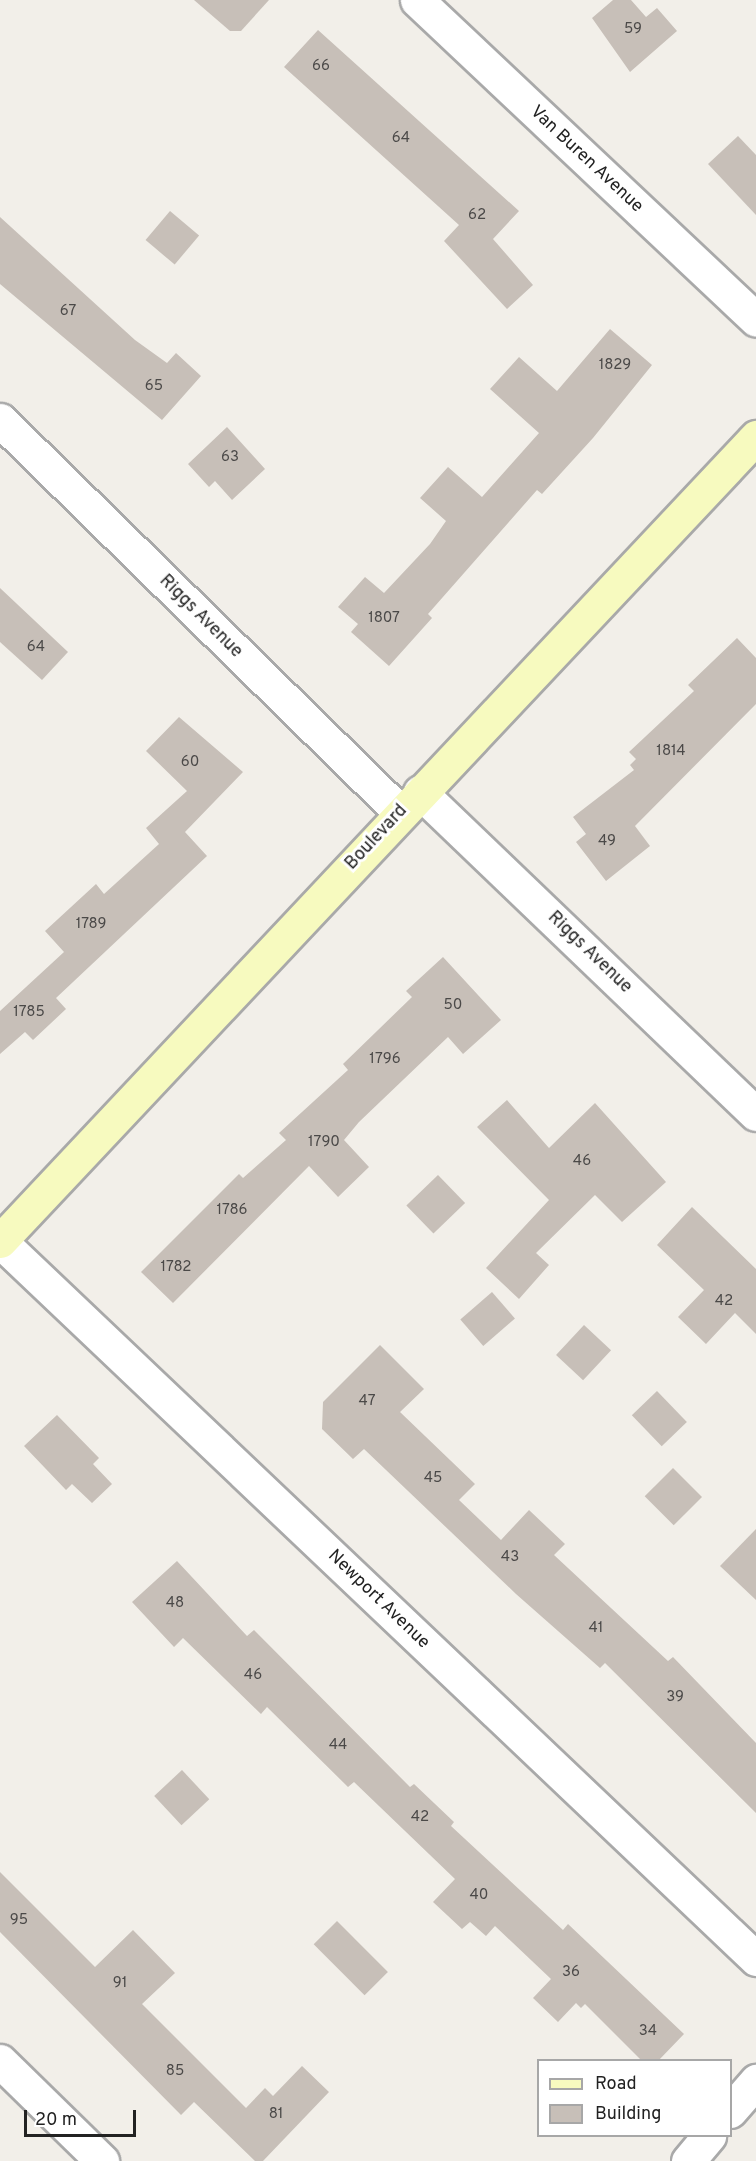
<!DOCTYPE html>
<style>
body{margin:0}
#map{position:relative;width:756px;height:2161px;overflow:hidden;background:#f2efe9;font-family:Overpass,sans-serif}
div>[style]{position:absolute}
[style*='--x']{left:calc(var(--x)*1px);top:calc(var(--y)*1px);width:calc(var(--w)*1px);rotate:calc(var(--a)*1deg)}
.building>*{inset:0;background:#c7bfb8;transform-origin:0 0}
.roads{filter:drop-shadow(2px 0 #a9a9a9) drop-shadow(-2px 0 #a9a9a9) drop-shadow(0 2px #a9a9a9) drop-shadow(0 -2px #a9a9a9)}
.minor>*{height:33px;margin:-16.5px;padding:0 16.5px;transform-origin:16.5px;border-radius:16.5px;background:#fff}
.secondary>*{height:33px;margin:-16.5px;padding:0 16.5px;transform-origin:16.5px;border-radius:16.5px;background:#f7fabf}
span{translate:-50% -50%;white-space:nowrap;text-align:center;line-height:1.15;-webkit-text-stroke:6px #fff;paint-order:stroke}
.number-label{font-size:15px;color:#4b4948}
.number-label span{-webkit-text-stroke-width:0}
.street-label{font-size:18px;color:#222}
.legend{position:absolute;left:537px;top:2059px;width:195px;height:78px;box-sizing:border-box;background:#fff;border:2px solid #a7a7a7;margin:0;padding:8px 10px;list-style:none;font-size:18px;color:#222}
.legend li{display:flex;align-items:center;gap:12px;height:30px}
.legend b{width:30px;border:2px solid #a7a7a7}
.scale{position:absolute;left:24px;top:2110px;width:112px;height:27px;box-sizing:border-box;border:3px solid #222;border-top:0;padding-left:8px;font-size:18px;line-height:21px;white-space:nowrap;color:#222;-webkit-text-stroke:4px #fff;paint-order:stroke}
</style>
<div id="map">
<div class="building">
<i style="clip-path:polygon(194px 0,269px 0,241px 31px,230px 31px)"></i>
<i style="clip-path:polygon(613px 0,631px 0,646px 17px,657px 8px,677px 31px,630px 72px,592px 18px)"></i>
<i style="clip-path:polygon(318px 30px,519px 211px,493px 239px,533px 285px,507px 309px,444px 241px,459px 225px,284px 67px)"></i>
<i style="clip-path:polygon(738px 136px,756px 155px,756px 215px,708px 164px)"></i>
<i style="left:170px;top:211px;width:38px;height:38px;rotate:40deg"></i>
<i style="clip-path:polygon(0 217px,135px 340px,167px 363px,176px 353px,201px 376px,162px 420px,0 284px)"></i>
<i style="clip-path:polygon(610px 329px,652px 365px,593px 438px,542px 494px,537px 490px,428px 614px,432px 618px,389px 666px,351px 632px,358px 624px,338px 607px,365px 577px,384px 593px,430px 544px,446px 521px,420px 498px,448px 467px,482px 497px,539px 433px,490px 389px,519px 357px,557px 391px)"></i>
<i style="clip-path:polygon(227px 427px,265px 469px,232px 500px,215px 481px,209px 487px,188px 464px)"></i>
<i style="clip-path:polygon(0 588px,68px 652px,42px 680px,0 642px)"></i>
<i style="clip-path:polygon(737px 638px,756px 658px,756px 704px,635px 826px,650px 846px,606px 881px,576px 842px,586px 834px,573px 817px,634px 770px,630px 765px,636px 759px,629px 752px,694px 691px,688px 685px)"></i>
<i style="clip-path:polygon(179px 717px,243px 772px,185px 832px,207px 856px,56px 998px,66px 1009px,33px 1040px,25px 1032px,0 1054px,0 1011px,64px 952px,45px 931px,96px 884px,104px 894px,159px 844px,146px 828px,187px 791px,146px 751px)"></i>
<i style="clip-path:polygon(443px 957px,501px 1020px,463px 1054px,448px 1037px,359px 1122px,344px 1140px,369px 1167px,338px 1197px,309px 1166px,173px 1303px,141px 1272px,239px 1174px,243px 1178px,286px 1140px,279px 1133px,348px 1070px,343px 1064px,412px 997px,406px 991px)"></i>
<i style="clip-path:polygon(507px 1100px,549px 1148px,595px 1103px,666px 1182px,622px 1222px,595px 1195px,536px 1253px,549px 1265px,519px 1299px,486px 1268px,549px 1200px,477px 1127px)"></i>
<i style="left:438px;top:1175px;width:39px;height:44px;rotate:46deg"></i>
<i style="clip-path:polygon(692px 1207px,756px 1269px,756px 1334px,735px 1313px,706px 1344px,678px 1317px,704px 1290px,657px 1245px)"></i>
<i style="left:492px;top:1292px;width:35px;height:42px;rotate:49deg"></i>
<i style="left:584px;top:1325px;width:37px;height:41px;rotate:43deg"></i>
<i style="clip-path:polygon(380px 1345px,424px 1389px,400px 1412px,475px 1484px,459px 1500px,501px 1540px,529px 1510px,565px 1544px,554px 1555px,668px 1661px,673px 1657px,756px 1743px,756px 1813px,605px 1663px,600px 1668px,516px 1594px,364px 1449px,353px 1459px,322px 1429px,323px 1402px)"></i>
<i style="left:657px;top:1391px;width:43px;height:35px;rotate:46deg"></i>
<i style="clip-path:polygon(57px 1415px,99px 1458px,93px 1464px,112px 1484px,92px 1503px,72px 1484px,66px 1490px,24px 1446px)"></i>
<i style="left:673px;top:1468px;width:41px;height:40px;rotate:45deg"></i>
<i style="clip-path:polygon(756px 1529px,756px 1600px,720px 1566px)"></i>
<i style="clip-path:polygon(177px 1561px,247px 1636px,254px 1630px,410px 1787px,414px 1784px,454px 1822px,451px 1826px,563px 1930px,568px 1924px,684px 2034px,658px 2061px,642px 2061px,585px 2004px,581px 2008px,576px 2003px,558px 2022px,533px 1998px,551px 1979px,495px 1926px,486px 1936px,470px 1922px,462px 1929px,433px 1902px,455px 1879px,354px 1782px,348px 1787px,267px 1707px,261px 1714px,183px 1638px,174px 1647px,132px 1602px)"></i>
<i style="left:182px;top:1770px;width:40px;height:38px;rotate:47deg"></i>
<i style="clip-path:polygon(0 1872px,95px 1967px,133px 1930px,175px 1973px,142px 2004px,246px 2108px,265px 2088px,273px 2096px,302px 2066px,329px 2092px,263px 2161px,255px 2161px,194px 2102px,181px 2115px,0 1932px)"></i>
<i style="left:337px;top:1921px;width:72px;height:33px;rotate:45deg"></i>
</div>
<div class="roads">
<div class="minor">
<i style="--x:417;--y:0;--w:466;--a:43.3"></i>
<i style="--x:0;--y:420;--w:561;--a:44.42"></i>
<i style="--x:420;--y:792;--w:465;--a:43.8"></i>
<i style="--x:0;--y:1241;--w:1043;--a:43.52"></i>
<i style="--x:0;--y:2061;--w:143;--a:44.4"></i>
<i style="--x:730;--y:2111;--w:40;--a:-49"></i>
<i style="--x:688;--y:2161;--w:33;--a:-50"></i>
</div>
<div class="secondary">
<i style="--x:0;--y:1241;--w:1104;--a:-46.76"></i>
</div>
</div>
<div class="number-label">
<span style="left:633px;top:30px">59</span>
<span style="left:321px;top:67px">66</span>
<span style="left:401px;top:139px">64</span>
<span style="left:477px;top:216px">62</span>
<span style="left:68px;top:312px">67</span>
<span style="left:615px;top:366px">1829</span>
<span style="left:154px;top:387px">65</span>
<span style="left:230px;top:458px">63</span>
<span style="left:384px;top:619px">1807</span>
<span style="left:36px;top:648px">64</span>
<span style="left:671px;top:752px">1814</span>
<span style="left:190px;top:763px">60</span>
<span style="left:607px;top:842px">49</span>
<span style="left:91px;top:925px">1789</span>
<span style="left:453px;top:1006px">50</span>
<span style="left:29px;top:1013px">1785</span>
<span style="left:385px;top:1060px">1796</span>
<span style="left:324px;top:1143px">1790</span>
<span style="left:582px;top:1162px">46</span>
<span style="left:232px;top:1211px">1786</span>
<span style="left:176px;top:1268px">1782</span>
<span style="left:724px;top:1302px">42</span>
<span style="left:367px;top:1402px">47</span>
<span style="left:433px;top:1479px">45</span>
<span style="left:510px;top:1558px">43</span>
<span style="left:175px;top:1604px">48</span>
<span style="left:596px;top:1629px">41</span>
<span style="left:253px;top:1676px">46</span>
<span style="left:675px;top:1698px">39</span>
<span style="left:338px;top:1746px">44</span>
<span style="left:420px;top:1818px">42</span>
<span style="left:479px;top:1896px">40</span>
<span style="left:19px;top:1921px">95</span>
<span style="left:571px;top:1973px">36</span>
<span style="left:120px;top:1984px">91</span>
<span style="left:648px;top:2032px">34</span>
<span style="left:175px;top:2072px">85</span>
<span style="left:276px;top:2115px">81</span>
</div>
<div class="street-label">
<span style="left:586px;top:160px;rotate:43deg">Van Buren Avenue</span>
<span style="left:200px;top:617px;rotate:45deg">Riggs Avenue</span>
<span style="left:377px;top:838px;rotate:-47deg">Boulevard</span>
<span style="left:589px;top:953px;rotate:44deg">Riggs Avenue</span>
<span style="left:378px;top:1600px;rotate:44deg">Newport Avenue</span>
</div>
<ul class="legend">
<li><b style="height:8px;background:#f7fabf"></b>Road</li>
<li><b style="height:16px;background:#c7bfb8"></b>Building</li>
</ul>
<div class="scale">20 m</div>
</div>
